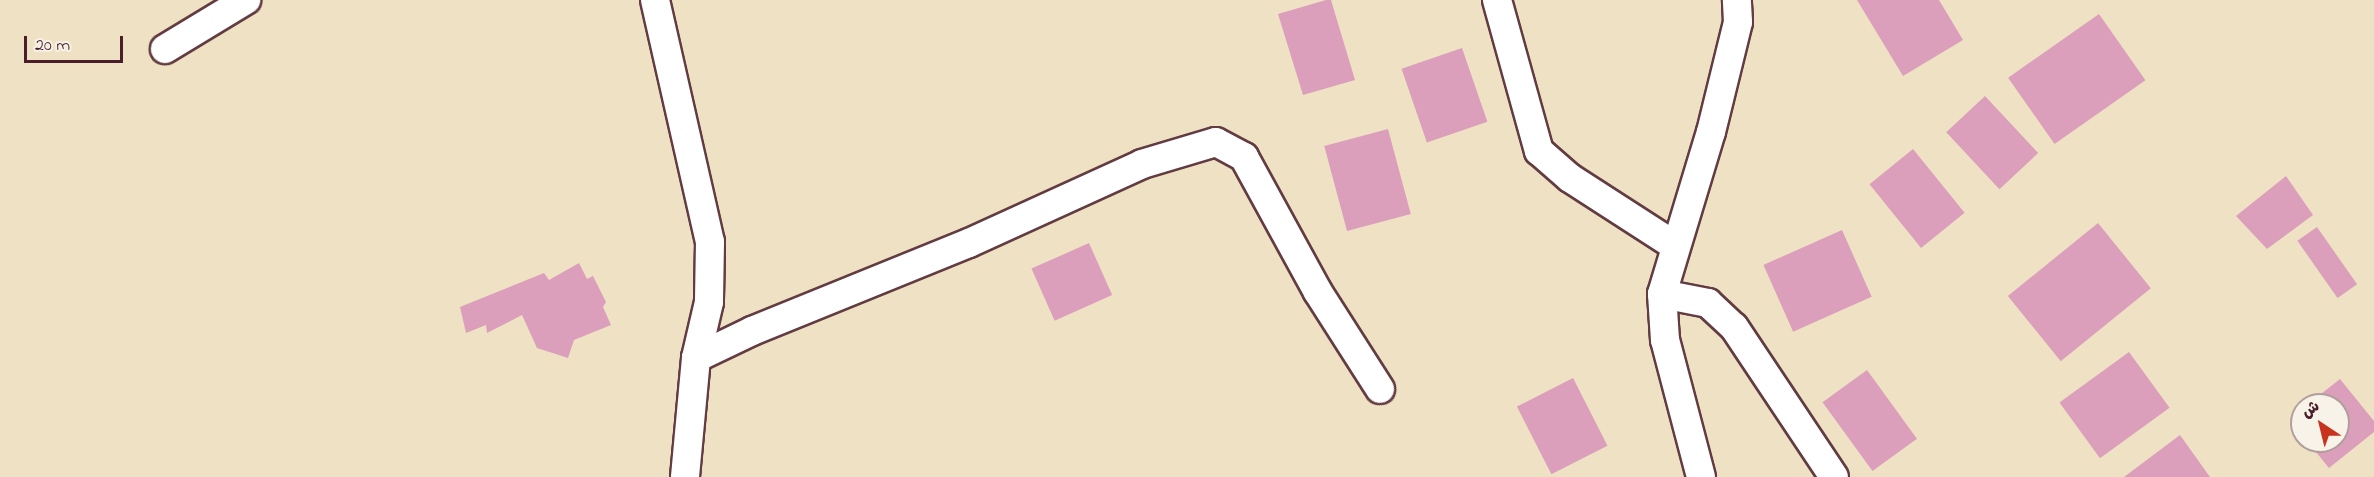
<!DOCTYPE html>
<meta charset="utf-8">
<style>
body{margin:0}
#map{position:relative;width:2374px;height:477px;overflow:hidden;background:#efe2c4;font-family:"Indie Flower","Playpen Sans Arabic",sans-serif}
div>[style]{position:absolute}
[style*='--x']{left:calc(var(--x)*1px);top:calc(var(--y)*1px);width:calc(var(--w)*1px);rotate:calc(var(--a)*1deg)}
.building>*{inset:0;background:#db9fbc;transform-origin:0 0}
.roads{filter:drop-shadow(2px 0 #633c42) drop-shadow(-2px 0 #633c42) drop-shadow(0 2px #633c42) drop-shadow(0 -2px #633c42)}
.street>*{height:28px;margin:-14px;padding:0 14px;transform-origin:14px;border-radius:14px;background:#fff}
span{translate:-50% -50%;white-space:nowrap;text-align:center;line-height:1.15;-webkit-text-stroke:6px #f7f3e8;paint-order:stroke}
.north{position:absolute;left:2290px;top:393px;width:60px;height:60px;box-sizing:border-box;background:#f7f3e8;border:2px solid #b29e9c;border-radius:50%;rotate:325deg;font-size:16px;font-weight:700;line-height:24px;text-align:center;color:#4a1f2b}
.north::after{content:'';display:block;margin:auto;width:21px;height:27px;background:#c8321e;clip-path:polygon(50% 0,100% 100%,50% 72%,0 100%)}
.scale{position:absolute;left:24px;top:36px;width:99px;height:27px;box-sizing:border-box;border:3px solid #4a1f2b;border-top:0;padding-left:8px;font-size:18px;line-height:21px;white-space:nowrap;color:#4a1f2b;-webkit-text-stroke:4px #f7f3e8;paint-order:stroke}
</style>
<div id="map">
<div class="building">
<i style="clip-path:polygon(1326px 0,1331px 0,1355px 80px,1303px 95px,1278px 14px)"></i>
<i style="clip-path:polygon(1857px 0,1939px 0,1963px 40px,1903px 76px)"></i>
<i style="left:2099px;top:14px;width:81px;height:111px;rotate:55deg"></i>
<i style="left:1462px;top:48px;width:78px;height:64px;rotate:71deg"></i>
<i style="left:1985px;top:96px;width:78px;height:53px;rotate:47deg"></i>
<i style="left:1388px;top:129px;width:88px;height:66px;rotate:75deg"></i>
<i style="left:1913px;top:149px;width:82px;height:56px;rotate:51deg"></i>
<i style="clip-path:polygon(2286px 176px,2313px 215px,2267px 249px,2236px 216px)"></i>
<i style="left:2098px;top:223px;width:84px;height:116px;rotate:51deg"></i>
<i style="left:2317px;top:227px;width:70px;height:24px;rotate:55deg"></i>
<i style="left:1842px;top:230px;width:73px;height:86px;rotate:66deg"></i>
<i style="left:1089px;top:243px;width:57px;height:63px;rotate:66deg"></i>
<i style="clip-path:polygon(579px 263px,587px 279px,593px 276px,606px 302px,603px 307px,611px 325px,574px 340px,568px 358px,537px 348px,522px 315px,487px 333px,486px 325px,466px 333px,460px 307px,544px 273px,549px 280px)"></i>
<i style="left:2129px;top:352px;width:69px;height:86px;rotate:54deg"></i>
<i style="left:1867px;top:370px;width:85px;height:55px;rotate:54deg"></i>
<i style="left:1573px;top:378px;width:76px;height:63px;rotate:63deg"></i>
<i style="clip-path:polygon(2340px 379px,2374px 421px,2374px 432px,2329px 468px,2307px 441px,2338px 441px,2338px 405px,2307px 405px)"></i>
<i style="clip-path:polygon(2302px 409px,2302px 435px,2290px 419px)"></i>
<i style="clip-path:polygon(2180px 435px,2210px 477px,2124px 477px)"></i>
</div>
<div class="roads">
<div class="street">
<i style="--x:655;--y:0;--w:248;--a:77.2"></i>
<i style="--x:710;--y:242;--w:60;--a:91"></i>
<i style="--x:709;--y:302;--w:57;--a:103.1"></i>
<i style="--x:696;--y:358;--w:120;--a:95.3"></i>
<i style="--x:1497;--y:0;--w:157;--a:74.5"></i>
<i style="--x:1539;--y:151;--w:41;--a:41.1"></i>
<i style="--x:1570;--y:178;--w:124;--a:32.8"></i>
<i style="--x:165;--y:49;--w:95;--a:-31.2"></i>
<i style="--x:1662;--y:294;--w:47;--a:11.1"></i>
<i style="--x:1708;--y:303;--w:35;--a:43"></i>
<i style="--x:1734;--y:327;--w:180;--a:56.3"></i>
<i style="--x:696;--y:358;--w:62;--a:-25.7"></i>
<i style="--x:752;--y:331;--w:234;--a:-22.1"></i>
<i style="--x:969;--y:243;--w:190;--a:-24.5"></i>
<i style="--x:1142;--y:164;--w:77;--a:-16.6"></i>
<i style="--x:1216;--y:142;--w:32;--a:28"></i>
<i style="--x:1244;--y:157;--w:154;--a:61.3"></i>
<i style="--x:1318;--y:292;--w:115;--a:57.4"></i>
<i style="--x:1701;--y:477;--w:142;--a:-104.7"></i>
<i style="--x:1665;--y:340;--w:46;--a:-93.7"></i>
<i style="--x:1662;--y:294;--w:169;--a:-73.2"></i>
<i style="--x:1711;--y:132;--w:113;--a:-76.2"></i>
<i style="--x:1738;--y:22;--w:22;--a:-93"></i>
</div>
</div>
<div class="north">ش</div>
<div class="scale">20 m</div>
</div>
